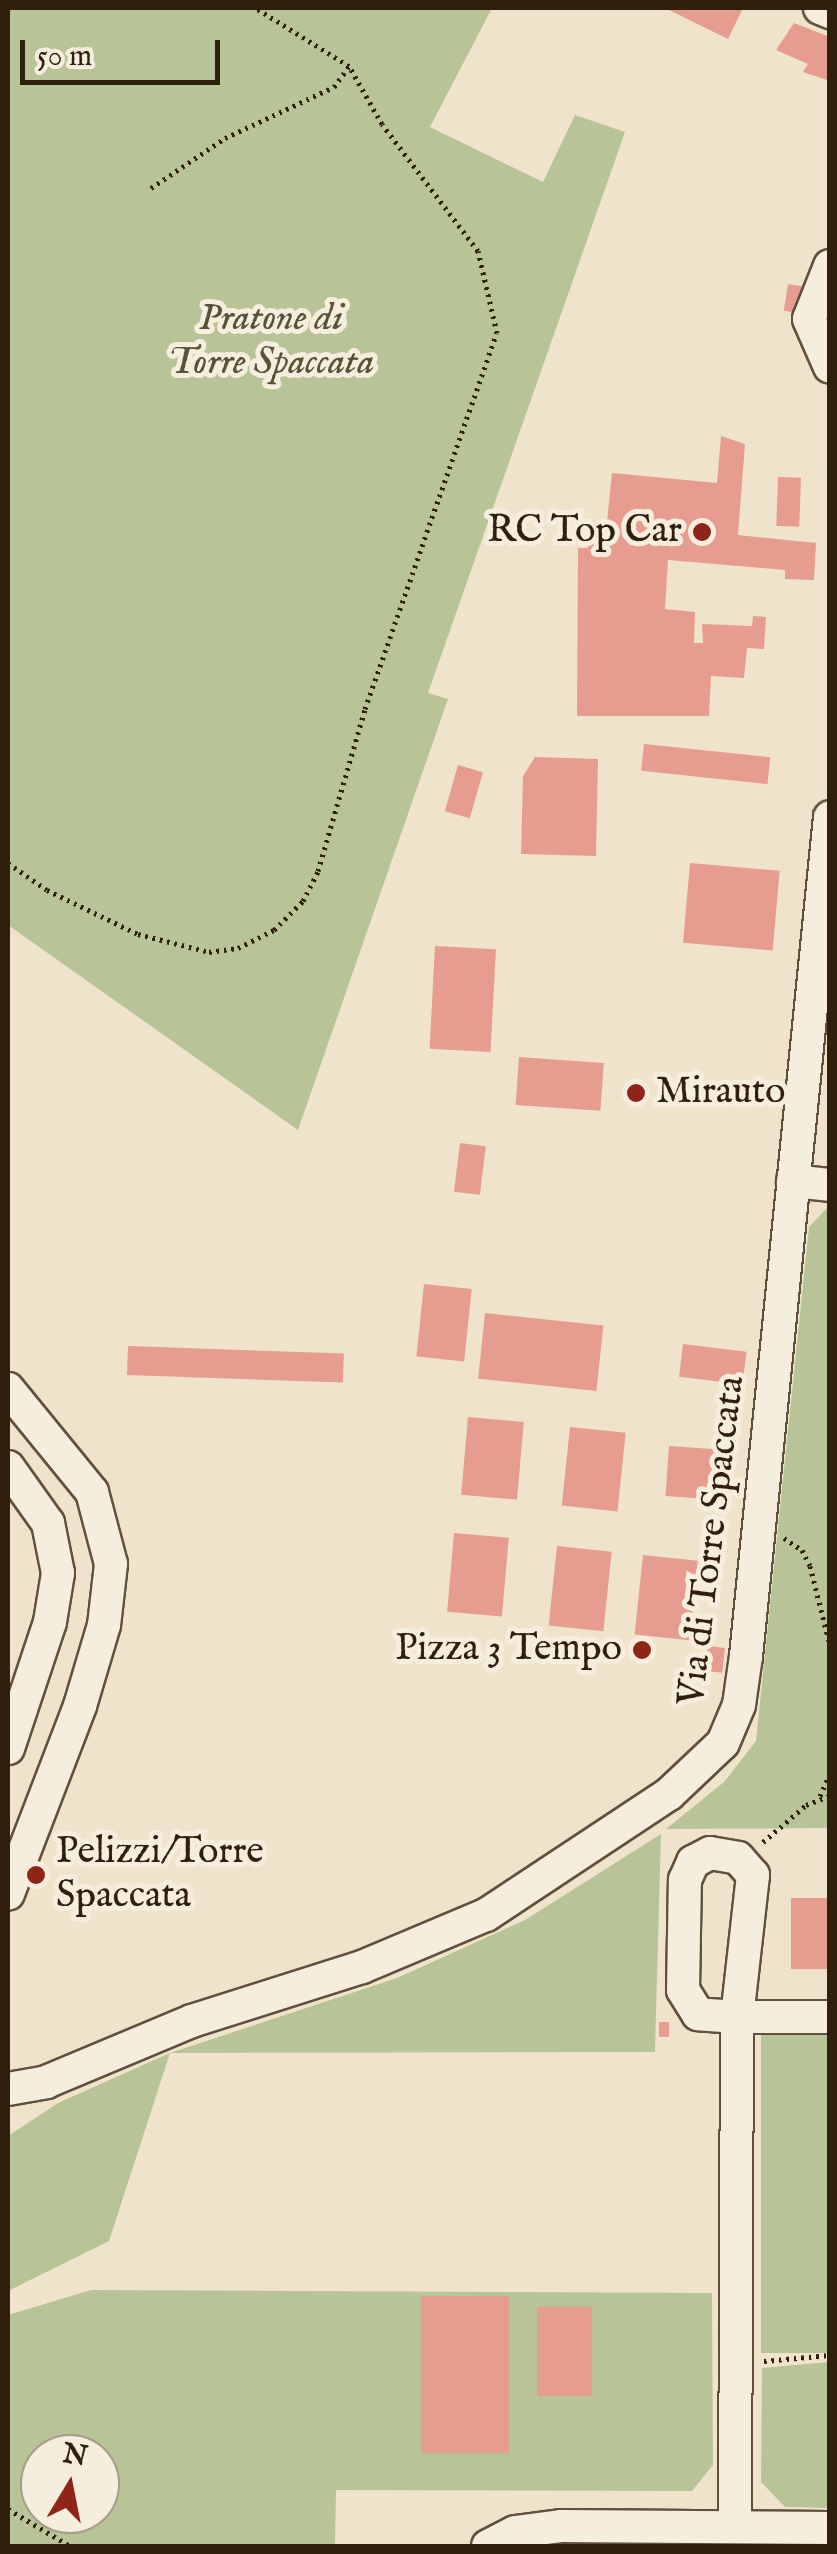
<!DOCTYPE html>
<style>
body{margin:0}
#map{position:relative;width:837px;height:2554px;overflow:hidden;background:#efe4cb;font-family:"IM FELL English",serif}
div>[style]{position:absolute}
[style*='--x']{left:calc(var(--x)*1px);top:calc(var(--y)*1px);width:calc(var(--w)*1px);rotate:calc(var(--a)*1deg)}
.green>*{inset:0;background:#b8c498;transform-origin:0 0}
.building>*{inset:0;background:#e69d8f;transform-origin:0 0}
.path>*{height:5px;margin-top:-2.5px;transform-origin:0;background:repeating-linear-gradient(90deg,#311f0e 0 2.5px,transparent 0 7.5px)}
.roads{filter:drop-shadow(2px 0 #60503d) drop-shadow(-2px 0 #60503d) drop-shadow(0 2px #60503d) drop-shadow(0 -2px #60503d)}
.minor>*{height:32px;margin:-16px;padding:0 16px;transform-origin:16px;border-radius:16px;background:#f5eddd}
.dots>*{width:28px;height:28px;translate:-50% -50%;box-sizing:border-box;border:5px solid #f5eddd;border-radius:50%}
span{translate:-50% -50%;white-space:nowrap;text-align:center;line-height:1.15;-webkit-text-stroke:10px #f5eddd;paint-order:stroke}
.park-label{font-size:38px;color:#5a5137;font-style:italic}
.poi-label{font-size:38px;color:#311f0e}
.right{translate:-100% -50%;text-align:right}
.left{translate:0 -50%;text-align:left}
.street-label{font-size:38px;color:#311f0e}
.frame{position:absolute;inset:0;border:10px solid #311f0e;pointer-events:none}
.north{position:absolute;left:20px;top:2434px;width:100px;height:100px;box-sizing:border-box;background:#f5eddd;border:2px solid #a79b8a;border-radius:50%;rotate:10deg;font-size:28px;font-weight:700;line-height:40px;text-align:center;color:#311f0e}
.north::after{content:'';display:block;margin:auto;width:35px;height:45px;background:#8f2418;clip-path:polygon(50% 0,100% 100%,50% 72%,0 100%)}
.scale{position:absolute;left:20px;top:40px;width:200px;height:45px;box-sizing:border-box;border:5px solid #311f0e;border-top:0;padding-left:12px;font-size:30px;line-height:35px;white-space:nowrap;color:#311f0e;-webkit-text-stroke:8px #f5eddd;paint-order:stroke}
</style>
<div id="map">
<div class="green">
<i style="clip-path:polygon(8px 8px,492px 8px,430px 127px,543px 182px,575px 115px,625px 132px,428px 693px,448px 699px,298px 1130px,8px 925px)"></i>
<i style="clip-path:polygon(829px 1206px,829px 1828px,666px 1829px,724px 1782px,756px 1741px,809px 1227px)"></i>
<i style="clip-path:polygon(661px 1834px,655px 2052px,170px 2053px,109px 2241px,8px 2291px,8px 2136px,14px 2132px,58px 2103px,170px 2053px,397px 1978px,525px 1920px)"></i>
<i style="left:761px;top:2031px;width:68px;height:322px"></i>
<i style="clip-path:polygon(evenodd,91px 2290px,712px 2293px,713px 2465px,692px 2491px,336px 2490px,335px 2546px,8px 2546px,8px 2315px,91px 2290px,40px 2454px,100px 2454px,100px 2514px,40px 2514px,40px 2454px)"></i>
<i style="clip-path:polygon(829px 2362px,829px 2508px,785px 2507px,761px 2482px,762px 2368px)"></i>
</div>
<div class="building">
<i style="clip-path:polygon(665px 8px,743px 8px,728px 39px)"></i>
<i style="clip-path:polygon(794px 23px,830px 37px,830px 81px,803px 72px,808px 64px,776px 50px)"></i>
<i style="left:788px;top:284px;width:43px;height:27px;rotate:9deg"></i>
<i style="clip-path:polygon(721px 436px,745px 444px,738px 535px,816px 543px,814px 580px,785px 579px,785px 570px,668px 560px,665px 609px,695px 612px,694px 643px,703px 643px,702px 624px,752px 626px,753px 616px,766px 617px,764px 649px,747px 648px,744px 678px,711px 676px,709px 716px,577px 716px,578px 548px,588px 548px,586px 521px,607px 522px,612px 473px,717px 483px)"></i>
<i style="left:778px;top:477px;width:23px;height:49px;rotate:2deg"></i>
<i style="left:644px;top:744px;width:127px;height:27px;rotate:6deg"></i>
<i style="clip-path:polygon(535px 757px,598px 759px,596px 856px,521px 854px,523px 776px)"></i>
<i style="left:458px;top:765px;width:26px;height:48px;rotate:16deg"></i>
<i style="left:690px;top:863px;width:90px;height:80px;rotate:5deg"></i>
<i style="left:435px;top:946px;width:61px;height:103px;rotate:3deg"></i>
<i style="left:519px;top:1057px;width:85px;height:48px;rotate:4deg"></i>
<i style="left:460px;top:1143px;width:26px;height:49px;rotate:7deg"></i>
<i style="left:424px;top:1284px;width:48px;height:73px;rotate:6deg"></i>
<i style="left:485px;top:1313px;width:119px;height:66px;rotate:6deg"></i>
<i style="left:683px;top:1344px;width:64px;height:33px;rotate:7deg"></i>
<i style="left:128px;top:1346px;width:216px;height:29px;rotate:2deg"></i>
<i style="left:468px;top:1417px;width:56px;height:78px;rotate:5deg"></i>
<i style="left:570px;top:1427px;width:56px;height:79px;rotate:6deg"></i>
<i style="left:669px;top:1446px;width:54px;height:50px;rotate:4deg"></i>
<i style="left:454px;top:1533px;width:55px;height:79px;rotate:5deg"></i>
<i style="left:557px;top:1546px;width:55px;height:80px;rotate:6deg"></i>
<i style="left:643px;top:1555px;width:55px;height:80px;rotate:6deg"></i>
<i style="left:707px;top:1646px;width:18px;height:25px;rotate:6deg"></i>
<i style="left:791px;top:1898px;width:39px;height:71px"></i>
<i style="left:659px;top:2022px;width:10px;height:15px"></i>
<i style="left:421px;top:2296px;width:88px;height:157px"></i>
<i style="left:537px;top:2307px;width:55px;height:89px"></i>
</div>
<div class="path">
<i style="--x:151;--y:188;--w:89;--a:-34"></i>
<i style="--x:225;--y:138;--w:120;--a:-25.1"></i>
<i style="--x:334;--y:87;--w:26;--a:-54"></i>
<i style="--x:349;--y:66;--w:110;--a:-148.1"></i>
<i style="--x:8;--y:863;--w:47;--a:34.7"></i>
<i style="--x:47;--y:890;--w:101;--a:25.8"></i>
<i style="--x:138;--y:934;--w:73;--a:14.2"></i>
<i style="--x:209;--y:952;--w:29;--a:-8"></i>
<i style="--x:238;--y:948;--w:40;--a:-26.6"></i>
<i style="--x:274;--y:930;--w:41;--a:-45"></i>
<i style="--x:303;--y:901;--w:34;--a:-63"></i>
<i style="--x:318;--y:871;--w:169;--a:-73.8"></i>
<i style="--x:365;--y:709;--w:398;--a:-70.7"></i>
<i style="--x:497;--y:333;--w:84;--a:-103"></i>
<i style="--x:478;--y:251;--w:159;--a:-127.1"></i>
<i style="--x:382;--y:124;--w:67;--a:-119.6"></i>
<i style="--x:784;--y:1538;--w:22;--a:34"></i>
<i style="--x:802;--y:1550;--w:18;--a:63"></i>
<i style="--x:810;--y:1566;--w:81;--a:75.8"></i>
<i style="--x:820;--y:1796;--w:24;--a:-66"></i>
<i style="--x:763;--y:1842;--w:57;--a:-40.7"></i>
<i style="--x:806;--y:1805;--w:26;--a:-21"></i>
<i style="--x:764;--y:2361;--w:66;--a:-5.2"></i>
<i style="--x:8;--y:2509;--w:72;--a:30.8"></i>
</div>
<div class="roads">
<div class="minor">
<i style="--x:820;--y:8;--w:11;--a:22"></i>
<i style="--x:830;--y:266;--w:57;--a:111.6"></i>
<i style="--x:809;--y:319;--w:52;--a:66.4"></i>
<i style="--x:793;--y:1181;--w:37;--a:6"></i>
<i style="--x:8;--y:1389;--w:133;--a:50.8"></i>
<i style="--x:92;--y:1492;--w:74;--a:75.2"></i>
<i style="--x:111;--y:1564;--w:61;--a:96.5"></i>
<i style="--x:104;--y:1625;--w:84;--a:106.5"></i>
<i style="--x:80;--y:1706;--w:201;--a:111"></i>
<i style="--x:8;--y:1467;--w:69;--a:54.5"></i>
<i style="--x:48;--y:1523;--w:51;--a:78.7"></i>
<i style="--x:58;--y:1573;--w:50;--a:99.3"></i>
<i style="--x:50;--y:1622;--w:133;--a:108.4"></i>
<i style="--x:710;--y:1853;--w:28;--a:10"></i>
<i style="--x:738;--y:1858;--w:23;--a:49"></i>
<i style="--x:753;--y:1875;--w:143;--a:96.4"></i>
<i style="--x:737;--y:2017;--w:39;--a:-176"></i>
<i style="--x:698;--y:2014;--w:28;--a:-122"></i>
<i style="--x:683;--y:1990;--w:110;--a:-89"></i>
<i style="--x:685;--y:1880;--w:20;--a:-66"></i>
<i style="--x:693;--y:1862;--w:19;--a:-28"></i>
<i style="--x:8;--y:2089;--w:39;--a:-10"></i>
<i style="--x:46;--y:2082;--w:158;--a:-22.7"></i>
<i style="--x:192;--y:2021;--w:178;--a:-17.6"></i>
<i style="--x:362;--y:1967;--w:134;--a:-22.8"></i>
<i style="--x:486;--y:1915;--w:219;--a:-33.5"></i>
<i style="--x:669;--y:1794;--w:74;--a:-43.4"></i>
<i style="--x:723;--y:1743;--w:41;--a:-67.2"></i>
<i style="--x:739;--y:1705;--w:49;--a:-81.9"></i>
<i style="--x:746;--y:1656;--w:843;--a:-84.28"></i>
<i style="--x:735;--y:2527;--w:510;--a:-89.78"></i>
<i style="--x:737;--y:2017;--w:93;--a:0"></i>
<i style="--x:488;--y:2546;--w:30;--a:-27"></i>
<i style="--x:515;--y:2532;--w:46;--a:-7.4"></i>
<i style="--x:561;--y:2526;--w:269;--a:0.4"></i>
</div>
</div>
<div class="dots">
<i style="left:702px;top:532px;background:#8f2418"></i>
<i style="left:636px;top:1093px;background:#8f2418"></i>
<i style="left:642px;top:1650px;background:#8f2418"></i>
<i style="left:36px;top:1875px;background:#8f2418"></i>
</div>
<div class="park-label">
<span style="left:271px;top:342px">Pratone di<br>Torre Spaccata</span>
</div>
<div class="poi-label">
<span class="right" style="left:682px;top:532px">RC Top Car</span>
<span class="left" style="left:656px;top:1093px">Mirauto</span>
<span class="right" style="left:622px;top:1650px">Pizza 3 Tempo</span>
<span class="left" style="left:56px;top:1875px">Pelizzi/Torre<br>Spaccata</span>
</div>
<div class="street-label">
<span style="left:713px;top:1541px;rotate:-83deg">Via di Torre Spaccata</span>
</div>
<div class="frame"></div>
<div class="north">N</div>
<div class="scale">50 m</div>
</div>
